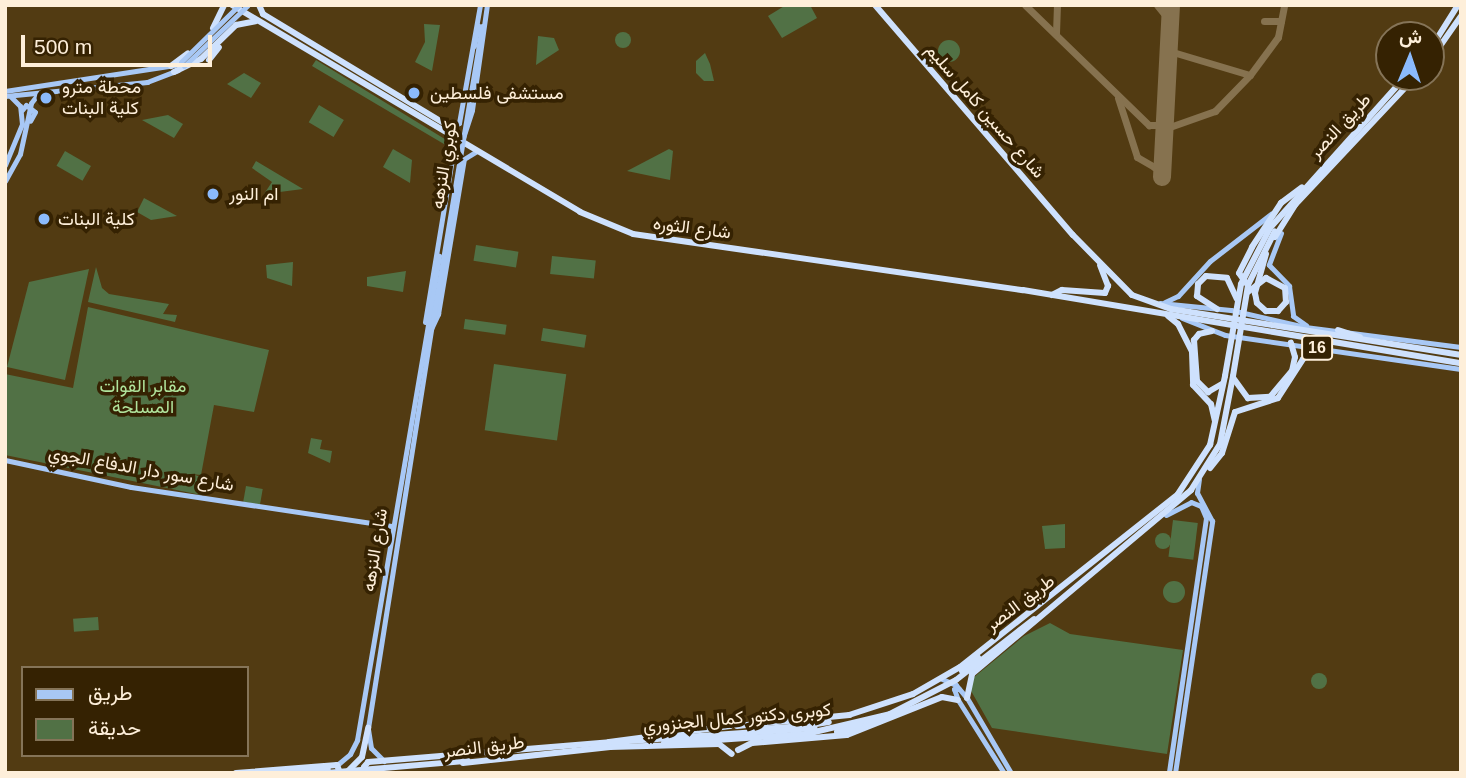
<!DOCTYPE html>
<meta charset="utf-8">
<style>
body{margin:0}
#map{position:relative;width:1466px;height:778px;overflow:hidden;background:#523b12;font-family:Arial,Vazirmatn,sans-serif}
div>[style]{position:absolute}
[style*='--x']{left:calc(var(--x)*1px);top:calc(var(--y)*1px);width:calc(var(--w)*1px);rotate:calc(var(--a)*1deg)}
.green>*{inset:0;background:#517145;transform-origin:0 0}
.round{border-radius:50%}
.taxiway>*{height:7px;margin:-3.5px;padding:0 3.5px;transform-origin:3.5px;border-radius:3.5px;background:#86724f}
.runway>*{height:18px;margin:-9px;padding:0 9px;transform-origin:9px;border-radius:9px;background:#86724f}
.major>*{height:5px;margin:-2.5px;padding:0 2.5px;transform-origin:2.5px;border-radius:2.5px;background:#a8c8f5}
.highway>*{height:6px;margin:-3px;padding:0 3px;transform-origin:3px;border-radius:3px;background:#cee1fd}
.major-bridge>*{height:5px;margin:-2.5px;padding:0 2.5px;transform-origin:2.5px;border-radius:2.5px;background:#a8c8f5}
.highway-bridge>*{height:6px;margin:-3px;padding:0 3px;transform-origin:3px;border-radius:3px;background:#cee1fd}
.dots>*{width:19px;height:19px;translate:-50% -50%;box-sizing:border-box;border:4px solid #352202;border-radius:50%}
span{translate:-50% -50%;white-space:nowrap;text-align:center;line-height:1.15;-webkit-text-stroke:7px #352202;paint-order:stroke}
.shield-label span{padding:2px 5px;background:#352202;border:2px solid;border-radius:5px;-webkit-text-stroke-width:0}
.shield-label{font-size:16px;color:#feefda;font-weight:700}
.poi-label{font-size:18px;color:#feefda}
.left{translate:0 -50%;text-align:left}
.street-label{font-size:18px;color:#feefda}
.park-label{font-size:18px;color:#b0e49c}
.frame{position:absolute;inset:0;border:7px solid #feefda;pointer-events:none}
.legend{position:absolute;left:21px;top:666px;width:228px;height:91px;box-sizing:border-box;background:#352202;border:2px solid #857458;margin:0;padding:9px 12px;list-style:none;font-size:21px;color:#feefda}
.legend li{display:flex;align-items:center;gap:14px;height:35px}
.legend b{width:35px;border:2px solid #857458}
.north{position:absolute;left:1375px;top:21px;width:70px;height:70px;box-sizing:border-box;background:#352202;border:2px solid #857458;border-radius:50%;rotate:2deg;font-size:19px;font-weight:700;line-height:28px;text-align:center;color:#feefda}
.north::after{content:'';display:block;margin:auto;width:24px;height:32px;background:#8bbafc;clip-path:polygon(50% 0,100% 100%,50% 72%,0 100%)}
.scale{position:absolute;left:21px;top:35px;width:191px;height:32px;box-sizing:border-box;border:4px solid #feefda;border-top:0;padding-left:9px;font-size:21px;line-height:24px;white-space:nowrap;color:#feefda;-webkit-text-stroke:5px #352202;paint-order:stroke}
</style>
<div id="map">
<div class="green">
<i style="clip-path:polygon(786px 5px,810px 5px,817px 18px,782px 38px,768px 16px)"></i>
<i style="clip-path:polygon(424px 24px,440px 25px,432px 71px,415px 62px,425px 42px)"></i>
<i class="round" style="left:615px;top:32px;width:16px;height:16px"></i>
<i style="clip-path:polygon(538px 36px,554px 38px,559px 50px,536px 65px)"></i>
<i class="round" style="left:938px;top:40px;width:22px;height:22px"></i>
<i style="clip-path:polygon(705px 53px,710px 64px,714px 81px,704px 81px,696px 73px,696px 61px)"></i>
<i style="clip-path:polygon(316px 60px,448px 141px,449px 147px,312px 66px)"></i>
<i style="clip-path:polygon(244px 73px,261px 83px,251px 98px,227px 84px)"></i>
<i style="left:319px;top:105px;width:29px;height:20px;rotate:31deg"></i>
<i style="clip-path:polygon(168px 115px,183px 124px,174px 138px,142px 120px)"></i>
<i style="clip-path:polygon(393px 149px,412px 160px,410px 183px,383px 167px)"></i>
<i style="clip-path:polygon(669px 149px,673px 151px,670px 180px,627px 171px)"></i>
<i style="left:65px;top:151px;width:30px;height:17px;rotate:30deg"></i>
<i style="clip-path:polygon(256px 161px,303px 189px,264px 194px,272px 182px,252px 168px)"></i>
<i style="clip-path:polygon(144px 198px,177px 216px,151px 220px,137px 212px)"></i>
<i style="left:476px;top:245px;width:43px;height:16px;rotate:9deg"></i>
<i style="left:552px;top:256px;width:44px;height:18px;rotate:6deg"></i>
<i style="clip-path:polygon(293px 262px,292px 286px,267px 278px,266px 265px)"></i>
<i style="clip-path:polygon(96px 267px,102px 288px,109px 294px,169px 304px,163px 314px,177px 315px,175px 322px,88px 302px)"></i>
<i style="clip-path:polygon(89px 269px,65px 380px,7px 367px,29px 282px)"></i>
<i style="clip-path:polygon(406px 271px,403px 292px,367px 286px,367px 277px)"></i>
<i style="clip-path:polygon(88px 307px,269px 350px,254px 412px,214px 405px,201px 475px,192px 474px,204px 478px,201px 495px,5px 455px,5px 374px,73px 388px)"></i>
<i style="left:465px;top:319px;width:42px;height:10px;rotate:8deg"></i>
<i style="left:543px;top:328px;width:44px;height:13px;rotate:9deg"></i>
<i style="left:494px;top:364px;width:73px;height:67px;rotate:8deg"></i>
<i style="clip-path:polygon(311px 438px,322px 440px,320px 449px,332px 451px,330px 463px,308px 453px)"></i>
<i style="left:246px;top:486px;width:17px;height:16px;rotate:10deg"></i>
<i style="left:1173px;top:520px;width:25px;height:37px;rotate:7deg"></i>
<i style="clip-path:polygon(1065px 524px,1065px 548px,1045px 549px,1042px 526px)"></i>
<i class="round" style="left:1155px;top:533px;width:16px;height:16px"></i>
<i class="round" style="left:1163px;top:581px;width:22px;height:22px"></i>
<i style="left:98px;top:617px;width:13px;height:25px;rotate:86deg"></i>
<i style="clip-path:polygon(1050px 623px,1070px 634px,1183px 650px,1167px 754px,992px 728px,970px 689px,973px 678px,1024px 636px)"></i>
<i class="round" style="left:1311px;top:673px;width:16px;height:16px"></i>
</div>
<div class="taxiway">
<i style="--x:1025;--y:5;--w:173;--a:44.1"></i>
<i style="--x:1149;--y:125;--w:12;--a:0"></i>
<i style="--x:1161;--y:125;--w:7;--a:-56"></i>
<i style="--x:1157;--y:5;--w:21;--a:51"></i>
<i style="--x:1264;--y:21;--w:17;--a:0"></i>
<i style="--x:1056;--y:33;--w:28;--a:-88"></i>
<i style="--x:1176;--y:53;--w:77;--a:16.6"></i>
<i style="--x:1250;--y:75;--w:47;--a:-53.6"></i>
<i style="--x:1278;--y:37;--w:33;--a:-79"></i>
<i style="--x:1118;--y:98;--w:62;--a:72.1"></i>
<i style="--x:1137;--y:157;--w:20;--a:30"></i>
<i style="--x:1154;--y:167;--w:11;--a:-34"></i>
<i style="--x:1164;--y:129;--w:54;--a:-19.4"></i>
<i style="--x:1215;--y:111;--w:50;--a:-45.8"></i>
</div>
<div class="runway">
<i style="--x:1162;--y:177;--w:172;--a:-87"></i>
</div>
<div class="major">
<i style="--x:5;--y:91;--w:172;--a:-8.7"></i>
<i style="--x:5;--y:96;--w:143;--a:-5.6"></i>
<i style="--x:147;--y:82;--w:33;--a:-21"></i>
<i style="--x:22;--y:110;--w:6;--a:-51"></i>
<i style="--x:26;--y:105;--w:11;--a:38"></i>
<i style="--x:35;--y:112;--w:10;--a:119"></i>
<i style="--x:452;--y:127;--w:8;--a:-30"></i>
<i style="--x:459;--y:123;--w:120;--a:-79.9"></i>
<i style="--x:463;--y:138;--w:29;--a:-72"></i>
<i style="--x:472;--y:110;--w:106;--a:-81.9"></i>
<i style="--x:5;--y:165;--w:44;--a:-67.5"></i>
<i style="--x:22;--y:124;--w:18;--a:-96"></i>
<i style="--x:20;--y:106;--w:14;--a:-135"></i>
<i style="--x:5;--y:181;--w:31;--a:-61"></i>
<i style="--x:20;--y:154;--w:52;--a:-77.8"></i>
<i style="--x:31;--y:103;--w:11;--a:-52"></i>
<i style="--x:1281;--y:233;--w:34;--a:111"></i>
<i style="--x:1269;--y:265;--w:29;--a:46"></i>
<i style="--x:1289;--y:286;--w:30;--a:82"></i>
<i style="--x:1293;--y:316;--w:16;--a:35"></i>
<i style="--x:1165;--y:302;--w:14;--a:-25"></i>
<i style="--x:1178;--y:296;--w:47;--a:-47.6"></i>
<i style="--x:1210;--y:261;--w:78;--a:-37.7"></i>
<i style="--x:1160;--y:303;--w:71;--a:5.6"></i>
<i style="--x:1231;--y:310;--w:76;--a:12.9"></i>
<i style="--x:1305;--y:327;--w:157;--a:7.3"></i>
<i style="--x:1182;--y:318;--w:46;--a:21.6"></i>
<i style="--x:1225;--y:335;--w:238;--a:8.2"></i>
<i style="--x:425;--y:322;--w:172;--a:-80.6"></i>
<i style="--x:453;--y:152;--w:16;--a:-101"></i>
<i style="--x:431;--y:329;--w:17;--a:-65"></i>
<i style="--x:438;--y:314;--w:157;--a:-80.5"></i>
<i style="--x:464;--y:159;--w:15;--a:-32"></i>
<i style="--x:5;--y:460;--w:129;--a:12.1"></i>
<i style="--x:131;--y:487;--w:265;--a:8.5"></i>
<i style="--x:1166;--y:515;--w:28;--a:-27"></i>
<i style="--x:1191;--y:502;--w:11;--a:22"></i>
<i style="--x:1201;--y:506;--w:13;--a:67"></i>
<i style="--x:1206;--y:518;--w:258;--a:98.3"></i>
<i style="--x:942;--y:679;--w:15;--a:23"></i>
<i style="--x:956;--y:685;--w:17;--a:50"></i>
<i style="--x:967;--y:698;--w:87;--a:59.6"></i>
<i style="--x:959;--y:689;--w:5;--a:180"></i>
<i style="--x:954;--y:689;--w:12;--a:70"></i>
<i style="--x:958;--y:700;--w:86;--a:57.8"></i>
<i style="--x:384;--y:761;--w:18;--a:-135"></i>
<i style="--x:371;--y:748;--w:20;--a:-99"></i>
<i style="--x:368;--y:728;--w:414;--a:-81"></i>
<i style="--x:337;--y:765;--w:17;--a:-40"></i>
<i style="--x:350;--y:754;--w:16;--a:-63"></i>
<i style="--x:357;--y:740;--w:428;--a:-80.3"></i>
<i style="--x:1175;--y:773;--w:255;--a:-81.6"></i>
<i style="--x:1212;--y:521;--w:32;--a:-118"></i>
<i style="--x:1197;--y:493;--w:14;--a:-82"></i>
</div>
<div class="highway">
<i style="--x:232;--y:5;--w:405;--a:30.7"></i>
<i style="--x:580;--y:212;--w:57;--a:22.5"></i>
<i style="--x:633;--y:234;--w:394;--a:8.2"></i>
<i style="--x:1023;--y:290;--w:444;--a:9.5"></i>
<i style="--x:259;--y:5;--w:10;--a:66"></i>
<i style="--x:263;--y:14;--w:224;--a:31.1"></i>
<i style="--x:455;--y:130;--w:9;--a:174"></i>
<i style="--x:875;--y:5;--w:303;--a:49.3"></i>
<i style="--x:1073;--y:235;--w:84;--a:45.5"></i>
<i style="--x:1132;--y:295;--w:41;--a:19.7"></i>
<i style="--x:1171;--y:309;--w:294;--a:9"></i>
<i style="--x:213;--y:28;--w:25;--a:-64"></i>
<i style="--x:1431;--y:48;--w:51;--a:-57.9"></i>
<i style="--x:1431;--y:59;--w:52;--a:-55.1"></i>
<i style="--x:209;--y:60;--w:16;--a:-52"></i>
<i style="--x:171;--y:66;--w:21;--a:-37"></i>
<i style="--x:174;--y:72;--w:30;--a:-26"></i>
<i style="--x:201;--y:59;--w:49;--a:-44.2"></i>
<i style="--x:236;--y:25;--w:20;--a:-11"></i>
<i style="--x:1294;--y:206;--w:177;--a:-46.8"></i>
<i style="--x:1270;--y:228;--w:203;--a:-48.2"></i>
<i style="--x:1275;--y:237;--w:40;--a:-58"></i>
<i style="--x:1266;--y:254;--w:41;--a:105.8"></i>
<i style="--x:1255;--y:293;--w:10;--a:79"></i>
<i style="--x:1257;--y:303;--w:12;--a:42"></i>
<i style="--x:1266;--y:311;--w:12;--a:0"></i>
<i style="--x:1278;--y:311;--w:12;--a:-48"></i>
<i style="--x:1286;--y:302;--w:14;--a:-94"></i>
<i style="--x:1246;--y:283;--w:12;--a:-125"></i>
<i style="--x:1239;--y:273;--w:29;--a:-63"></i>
<i style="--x:1252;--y:247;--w:53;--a:-56.6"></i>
<i style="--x:1281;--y:203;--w:26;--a:-37"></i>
<i style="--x:1052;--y:295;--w:11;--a:-27"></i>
<i style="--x:1062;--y:290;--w:43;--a:4"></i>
<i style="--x:1105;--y:293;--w:8;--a:-67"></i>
<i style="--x:1108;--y:286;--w:22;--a:-111"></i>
<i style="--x:1217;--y:309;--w:24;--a:-147"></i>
<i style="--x:1197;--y:296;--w:12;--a:-85"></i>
<i style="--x:1198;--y:284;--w:11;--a:-45"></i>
<i style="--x:1206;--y:276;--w:21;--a:5"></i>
<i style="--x:1227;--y:278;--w:23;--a:65"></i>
<i style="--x:1168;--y:316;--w:13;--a:39"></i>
<i style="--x:1178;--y:324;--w:31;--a:63"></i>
<i style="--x:1192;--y:352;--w:33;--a:88"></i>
<i style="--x:1193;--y:385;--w:26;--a:47"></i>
<i style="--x:1211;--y:404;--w:17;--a:77"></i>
<i style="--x:1338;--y:330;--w:23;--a:18"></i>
<i style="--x:1212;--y:331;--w:13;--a:167"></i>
<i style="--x:1199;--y:334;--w:8;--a:130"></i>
<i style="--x:1194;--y:340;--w:41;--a:85.8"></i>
<i style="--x:1197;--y:381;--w:16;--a:45"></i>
<i style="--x:1208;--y:392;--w:16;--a:-30"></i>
<i style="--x:1234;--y:379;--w:24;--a:54"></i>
<i style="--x:1248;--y:398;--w:22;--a:-3"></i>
<i style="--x:1270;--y:397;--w:34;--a:-50"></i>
<i style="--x:1292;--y:371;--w:14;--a:-78"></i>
<i style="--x:1295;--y:357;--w:15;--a:-106"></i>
<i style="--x:1210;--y:468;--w:19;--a:-51"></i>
<i style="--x:1222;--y:453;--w:43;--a:-72.4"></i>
<i style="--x:1235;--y:412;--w:45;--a:-18"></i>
<i style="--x:1278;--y:398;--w:46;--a:-57.3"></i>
<i style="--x:1303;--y:359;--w:18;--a:-38"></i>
<i style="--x:962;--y:671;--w:21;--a:-39"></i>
<i style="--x:967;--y:698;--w:25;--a:-78"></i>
<i style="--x:972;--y:674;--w:286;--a:-40"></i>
<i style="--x:1191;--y:490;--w:54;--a:-57.8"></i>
<i style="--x:1220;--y:444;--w:69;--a:-79.2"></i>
<i style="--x:737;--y:726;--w:113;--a:-5.6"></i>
<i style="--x:849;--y:715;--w:67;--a:-18.2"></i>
<i style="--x:913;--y:694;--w:54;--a:-29.9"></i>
<i style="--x:960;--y:667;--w:278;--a:-38.4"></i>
<i style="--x:1178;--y:494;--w:59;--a:-56.9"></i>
<i style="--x:1210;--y:445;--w:71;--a:-77.7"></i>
<i style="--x:837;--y:732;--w:45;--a:-14"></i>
<i style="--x:664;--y:743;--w:38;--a:-3"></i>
<i style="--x:738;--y:750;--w:16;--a:-27"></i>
<i style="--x:752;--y:743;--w:95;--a:-4.8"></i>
<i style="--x:847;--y:735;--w:102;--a:-21.8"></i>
<i style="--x:942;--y:697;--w:16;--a:11"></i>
<i style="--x:463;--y:763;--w:148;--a:-6.2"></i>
<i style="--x:610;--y:747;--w:109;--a:-1.6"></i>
<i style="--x:719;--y:744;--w:16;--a:38"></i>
<i style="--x:347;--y:772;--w:21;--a:-45"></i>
<i style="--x:362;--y:757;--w:30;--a:-78"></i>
<i style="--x:368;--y:772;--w:6;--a:-129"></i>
<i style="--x:364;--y:767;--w:6;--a:-51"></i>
<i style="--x:368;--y:762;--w:242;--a:-4.7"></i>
<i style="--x:609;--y:742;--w:122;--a:-7.5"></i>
<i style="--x:236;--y:773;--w:101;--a:-4.5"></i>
<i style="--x:337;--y:765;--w:9;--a:69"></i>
</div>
<div class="major-bridge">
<i style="--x:474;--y:46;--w:21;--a:-79"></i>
<i style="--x:181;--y:62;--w:81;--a:-44.5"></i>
<i style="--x:184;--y:66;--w:88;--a:-43.6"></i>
<i style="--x:429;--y:318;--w:63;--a:-80.8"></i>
<i style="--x:433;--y:319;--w:297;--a:-80.5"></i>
</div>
<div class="highway-bridge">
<i style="--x:1248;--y:292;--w:23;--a:-38"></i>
<i style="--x:1266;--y:278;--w:21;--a:28"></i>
<i style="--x:1225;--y:376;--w:93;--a:-80.1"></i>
<i style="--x:1241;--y:284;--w:63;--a:-62.6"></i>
<i style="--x:1233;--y:376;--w:92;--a:-80.6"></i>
<i style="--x:1248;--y:285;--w:60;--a:-63.4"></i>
<i style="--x:810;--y:725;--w:19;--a:-9"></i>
<i style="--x:762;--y:729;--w:31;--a:-4"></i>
<i style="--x:702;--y:741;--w:104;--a:-3.9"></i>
<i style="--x:806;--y:734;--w:86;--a:-13.4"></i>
<i style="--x:890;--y:714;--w:74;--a:-27.3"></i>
<i style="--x:956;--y:680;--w:99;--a:-38"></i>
<i style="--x:614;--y:742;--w:201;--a:-4"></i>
<i style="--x:289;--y:773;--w:39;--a:-6"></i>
<i style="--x:326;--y:773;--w:142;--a:-4.9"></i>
</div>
<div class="dots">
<i style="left:414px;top:93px;background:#8bbafc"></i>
<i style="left:46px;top:98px;background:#8bbafc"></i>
<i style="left:213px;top:194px;background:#8bbafc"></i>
<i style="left:44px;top:219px;background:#8bbafc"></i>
</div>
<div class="shield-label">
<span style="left:1317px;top:348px">16</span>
</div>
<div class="poi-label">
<span class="left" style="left:62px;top:98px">محطة مترو<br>كلية البنات</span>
<span class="left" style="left:430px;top:93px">مستشفى فلسطين</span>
<span class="left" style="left:229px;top:194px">ام النور</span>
<span class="left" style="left:58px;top:219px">كلية البنات</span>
</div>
<div class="street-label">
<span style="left:985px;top:111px;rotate:49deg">شارع حسين كامل سليم</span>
<span style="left:1340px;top:126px;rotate:-47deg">طريق النصر</span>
<span style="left:444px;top:165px;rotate:-81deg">كوبري النزهه</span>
<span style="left:692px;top:228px;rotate:7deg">شارع الثوره</span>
<span style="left:141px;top:469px;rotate:10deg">شارع سور دار الدفاع الجوي</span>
<span style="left:375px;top:550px;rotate:-81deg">شارع النزهه</span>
<span style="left:1020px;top:603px;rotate:-37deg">طريق النصر</span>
<span style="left:737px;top:718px;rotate:-5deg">كوبرى دكتور كمال الجنزوري</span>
<span style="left:484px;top:747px;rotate:-7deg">طريق النصر</span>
</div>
<div class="park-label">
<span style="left:143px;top:397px">مقابر القوات<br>المسلحة</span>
</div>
<div class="frame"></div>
<ul class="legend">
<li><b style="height:9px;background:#a8c8f5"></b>طريق</li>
<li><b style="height:19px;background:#517145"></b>حديقة</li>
</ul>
<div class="north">ش</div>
<div class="scale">500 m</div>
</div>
